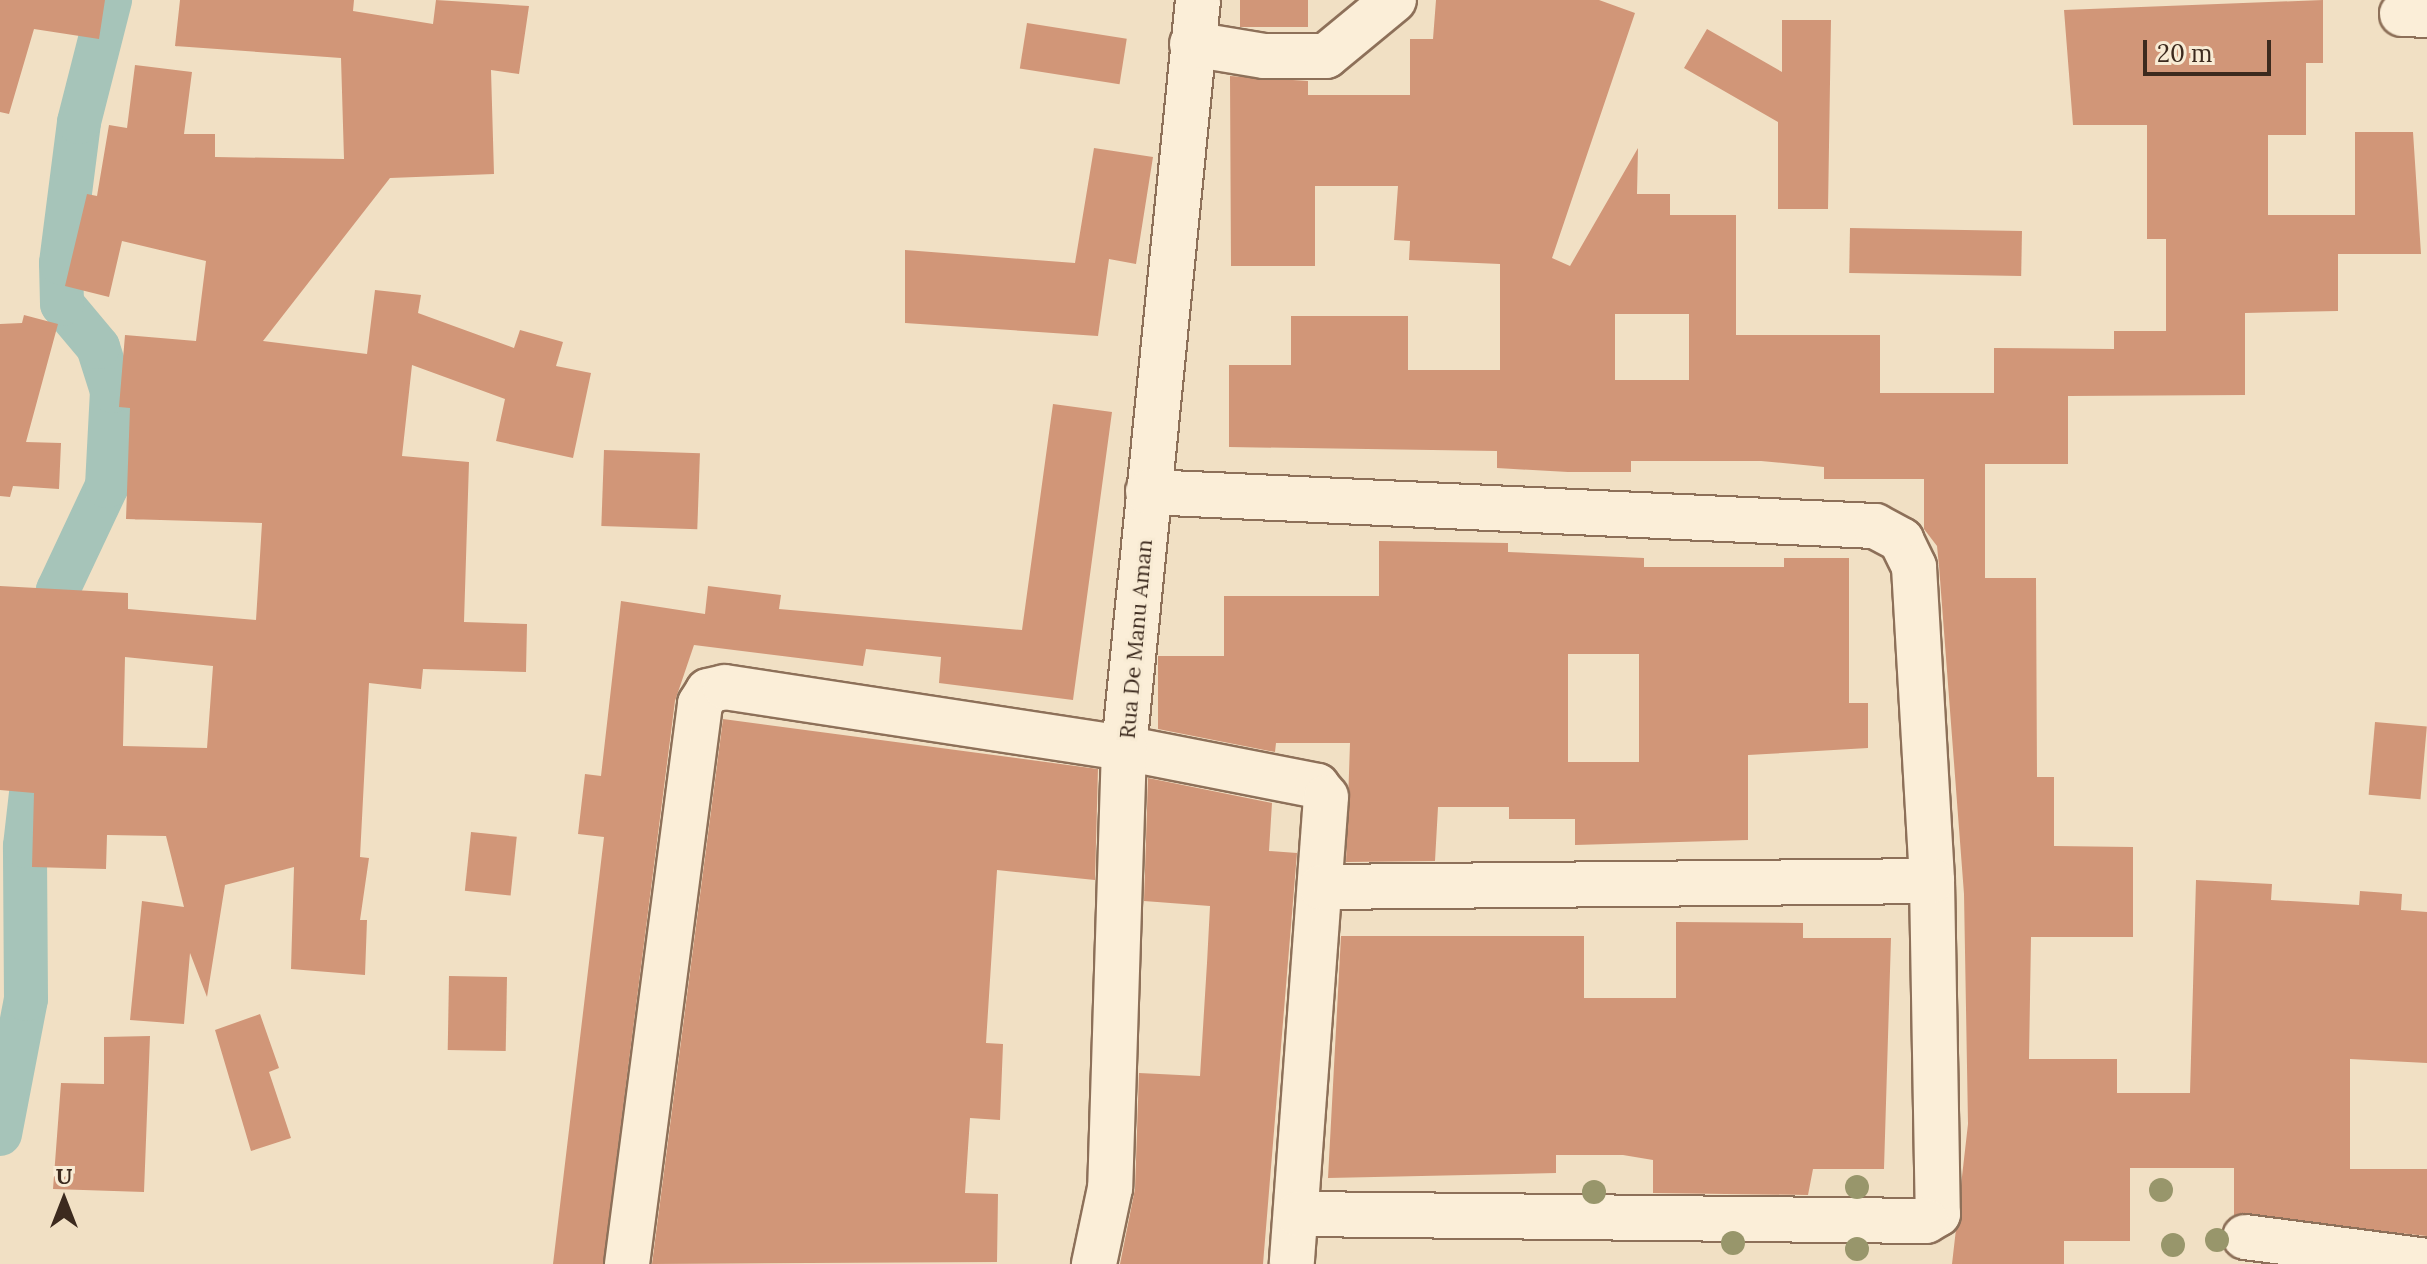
<!DOCTYPE html>
<style>
body{margin:0}
#map{position:relative;width:2427px;height:1264px;overflow:hidden;background:#f1e0c4;font-family:Lora,serif}
div>[style]{position:absolute}
[style*='--x']{left:calc(var(--x)*1px);top:calc(var(--y)*1px);width:calc(var(--w)*1px);rotate:calc(var(--a)*1deg)}
.canal>*{height:44px;margin:-22px;padding:0 22px;transform-origin:22px;border-radius:22px;background:#a6c4b9}
.building>*{inset:0;background:#d19678;transform-origin:0 0}
.roads{filter:drop-shadow(2px 0 #8d7059) drop-shadow(-2px 0 #8d7059) drop-shadow(0 2px #8d7059) drop-shadow(0 -2px #8d7059)}
.street>*{height:44px;margin:-22px;padding:0 22px;transform-origin:22px;border-radius:22px;background:#fbeed8}
.trees>*{width:24px;height:24px;margin:-12px;border-radius:50%;background:#98966b}
span{translate:-50% -50%;white-space:nowrap;text-align:center;line-height:1.15;-webkit-text-stroke:6px #f8ebd4;paint-order:stroke}
.street-label{font-size:22px;color:#3c2a1e}
.north{position:absolute;left:24px;top:1160px;width:80px;height:80px;-webkit-text-stroke:6px #f8ebd4;paint-order:stroke;rotate:0deg;font-size:22px;font-weight:700;line-height:32px;text-align:center;color:#3c2a1e}
.north::after{content:'';display:block;margin:auto;width:28px;height:36px;background:#3c2a1e;clip-path:polygon(50% 0,100% 100%,50% 72%,0 100%)}
.scale{position:absolute;left:2143px;top:40px;width:128px;height:36px;box-sizing:border-box;border:4px solid #3c2a1e;border-top:0;padding-left:10px;font-size:24px;line-height:28px;white-space:nowrap;color:#3c2a1e;-webkit-text-stroke:6px #f8ebd4;paint-order:stroke}
</style>
<div id="map">
<div class="canal">
<i style="--x:44;--y:648;--w:60;--a:-76.4"></i>
<i style="--x:58;--y:590;--w:115;--a:-64.8"></i>
<i style="--x:107;--y:486;--w:95;--a:-87"></i>
<i style="--x:112;--y:391;--w:46;--a:-107.7"></i>
<i style="--x:98;--y:347;--w:56;--a:-129.9"></i>
<i style="--x:62;--y:304;--w:41;--a:-91.4"></i>
<i style="--x:61;--y:263;--w:142;--a:-82.7"></i>
<i style="--x:79;--y:122;--w:126;--a:-75.7"></i>
<i style="--x:0;--y:1134;--w:137;--a:-79.1"></i>
<i style="--x:26;--y:999;--w:153;--a:-90.4"></i>
<i style="--x:25;--y:846;--w:115;--a:-83.5"></i>
</div>
<div class="building">
<i style="clip-path:polygon(0 0,105px 0,99px 39px,34px 29px,9px 114px,0 112px)"></i>
<i style="clip-path:polygon(evenodd,180px 0,354px 0,353px 11px,433px 24px,436px 0,529px 6px,519px 74px,491px 70px,494px 174px,390px 178px,263px 341px,367px 354px,375px 290px,421px 295px,418px 313px,514px 348px,520px 330px,563px 342px,556px 366px,591px 373px,573px 458px,496px 441px,505px 399px,412px 365px,402px 456px,469px 462px,464px 622px,527px 624px,526px 672px,423px 669px,421px 689px,369px 683px,360px 857px,369px 858px,360px 920px,367px 920px,365px 975px,291px 969px,294px 867px,225px 885px,207px 997px,190px 953px,184px 1024px,130px 1020px,142px 901px,184px 907px,166px 836px,107px 835px,106px 869px,32px 867px,34px 793px,0 790px,0 586px,128px 593px,128px 609px,256px 620px,262px 523px,126px 519px,130px 408px,119px 407px,125px 335px,196px 341px,206px 261px,122px 241px,109px 297px,65px 286px,87px 194px,97px 196px,109px 125px,127px 128px,135px 65px,192px 72px,184px 134px,215px 134px,215px 157px,344px 159px,341px 58px,175px 46px,180px 0,125px 657px,213px 666px,207px 748px,123px 746px,125px 657px)"></i>
<i style="left:1240px;top:0;width:68px;height:27px"></i>
<i style="clip-path:polygon(evenodd,1436px 0,1599px 0,1635px 13px,1552px 258px,1570px 266px,1638px 148px,1637px 194px,1670px 194px,1670px 215px,1736px 215px,1736px 335px,1880px 335px,1880px 393px,1994px 393px,1994px 348px,2114px 349px,2114px 331px,2166px 331px,2166px 239px,2147px 239px,2147px 125px,2073px 125px,2064px 10px,2323px 0,2323px 63px,2306px 63px,2306px 135px,2268px 135px,2268px 215px,2355px 215px,2355px 132px,2413px 132px,2421px 254px,2338px 254px,2338px 311px,2245px 313px,2245px 395px,2068px 396px,2068px 464px,1985px 464px,1985px 578px,2036px 578px,2037px 777px,2054px 777px,2054px 846px,2133px 847px,2133px 937px,2031px 937px,2029px 1059px,2117px 1059px,2117px 1093px,2190px 1093px,2196px 880px,2272px 884px,2271px 900px,2359px 905px,2360px 891px,2402px 894px,2401px 910px,2427px 912px,2427px 1063px,2350px 1059px,2350px 1169px,2427px 1169px,2427px 1236px,2234px 1215px,2234px 1168px,2130px 1168px,2130px 1241px,2064px 1241px,2064px 1264px,1952px 1264px,1968px 1124px,1964px 894px,1939px 566px,1937px 546px,1924px 529px,1924px 479px,1824px 479px,1824px 467px,1761px 461px,1631px 461px,1631px 472px,1568px 472px,1497px 468px,1497px 451px,1229px 447px,1229px 365px,1291px 365px,1291px 316px,1408px 316px,1408px 370px,1500px 370px,1500px 264px,1409px 260px,1410px 241px,1394px 240px,1398px 186px,1315px 186px,1315px 266px,1231px 266px,1230px 76px,1308px 81px,1308px 95px,1410px 95px,1410px 39px,1433px 39px,1436px 0,1615px 314px,1689px 314px,1689px 380px,1615px 380px,1615px 314px)"></i>
<i style="clip-path:polygon(1782px 20px,1831px 20px,1828px 209px,1778px 209px,1778px 122px,1684px 68px,1707px 29px,1782px 72px)"></i>
<i style="left:1027px;top:23px;width:101px;height:46px;rotate:9deg"></i>
<i style="clip-path:polygon(1094px 148px,1153px 157px,1136px 264px,1109px 259px,1098px 336px,905px 323px,905px 250px,1075px 263px)"></i>
<i style="left:1850px;top:228px;width:172px;height:45px;rotate:1deg"></i>
<i style="clip-path:polygon(24px 315px,58px 324px,26px 442px,61px 443px,59px 489px,13px 486px,10px 497px,0 496px,0 324px,22px 323px)"></i>
<i style="clip-path:polygon(1053px 404px,1112px 412px,1073px 700px,939px 683px,941px 657px,866px 649px,863px 666px,694px 645px,675px 701px,603px 1264px,553px 1264px,604px 837px,578px 834px,585px 774px,601px 776px,621px 601px,705px 614px,708px 586px,781px 595px,779px 609px,1022px 630px)"></i>
<i style="left:604px;top:450px;width:96px;height:76px;rotate:2deg"></i>
<i style="clip-path:polygon(evenodd,1379px 541px,1508px 543px,1508px 552px,1644px 558px,1644px 567px,1784px 567px,1784px 558px,1849px 558px,1849px 703px,1868px 703px,1868px 748px,1748px 755px,1748px 840px,1575px 845px,1575px 819px,1509px 819px,1509px 807px,1438px 807px,1435px 861px,1346px 862px,1350px 743px,1276px 743px,1275px 752px,1158px 729px,1158px 656px,1224px 656px,1224px 596px,1379px 596px,1379px 541px,1568px 654px,1639px 654px,1639px 762px,1568px 762px,1568px 654px)"></i>
<i style="clip-path:polygon(723px 719px,1098px 769px,1095px 880px,997px 870px,986px 1043px,1003px 1044px,1000px 1120px,970px 1118px,965px 1193px,998px 1194px,997px 1262px,652px 1264px)"></i>
<i style="left:2375px;top:722px;width:52px;height:73px;rotate:5deg"></i>
<i style="clip-path:polygon(1148px 778px,1272px 803px,1269px 851px,1297px 853px,1263px 1264px,1120px 1264px,1135px 1189px,1139px 1073px,1200px 1076px,1207px 963px,1210px 906px,1144px 901px)"></i>
<i style="left:471px;top:832px;width:46px;height:59px;rotate:6deg"></i>
<i style="clip-path:polygon(1676px 922px,1803px 923px,1803px 938px,1891px 938px,1884px 1169px,1813px 1169px,1808px 1195px,1653px 1193px,1653px 1160px,1623px 1155px,1556px 1155px,1556px 1173px,1328px 1178px,1341px 936px,1584px 936px,1584px 998px,1676px 998px)"></i>
<i style="left:449px;top:976px;width:58px;height:74px;rotate:1deg"></i>
<i style="clip-path:polygon(260px 1014px,279px 1068px,269px 1072px,291px 1138px,251px 1151px,215px 1030px)"></i>
<i style="clip-path:polygon(150px 1036px,144px 1192px,53px 1189px,61px 1083px,104px 1084px,104px 1037px)"></i>
</div>
<div class="roads">
<div class="street">
<i style="--x:1198;--y:0;--w:752;--a:95.65"></i>
<i style="--x:1124;--y:748;--w:197;--a:11.1"></i>
<i style="--x:1317;--y:786;--w:14;--a:51"></i>
<i style="--x:1326;--y:797;--w:468;--a:94.2"></i>
<i style="--x:2402;--y:14;--w:25;--a:2"></i>
<i style="--x:1192;--y:44;--w:73;--a:9.5"></i>
<i style="--x:1264;--y:56;--w:62;--a:0"></i>
<i style="--x:1326;--y:56;--w:88;--a:-39.5"></i>
<i style="--x:1148;--y:492;--w:728;--a:2.68"></i>
<i style="--x:1875;--y:526;--w:30;--a:28"></i>
<i style="--x:1901;--y:540;--w:30;--a:64"></i>
<i style="--x:1914;--y:567;--w:315;--a:86.7"></i>
<i style="--x:1932;--y:881;--w:333;--a:89"></i>
<i style="--x:1938;--y:1214;--w:14;--a:150"></i>
<i style="--x:1926;--y:1221;--w:628;--a:-179.36"></i>
<i style="--x:1321;--y:887;--w:611;--a:-0.56"></i>
<i style="--x:2245;--y:1237;--w:184;--a:7.5"></i>
<i style="--x:627;--y:1264;--w:565;--a:-82.57"></i>
<i style="--x:700;--y:704;--w:15;--a:-58"></i>
<i style="--x:708;--y:691;--w:17;--a:-13"></i>
<i style="--x:725;--y:687;--w:404;--a:8.7"></i>
<i style="--x:1124;--y:748;--w:440;--a:91.8"></i>
<i style="--x:1110;--y:1188;--w:78;--a:101.9"></i>
</div>
</div>
<div class="trees">
<i style="left:1857px;top:1187px"></i>
<i style="left:2161px;top:1190px"></i>
<i style="left:1594px;top:1192px"></i>
<i style="left:2217px;top:1240px"></i>
<i style="left:1733px;top:1243px"></i>
<i style="left:2173px;top:1245px"></i>
<i style="left:1857px;top:1249px"></i>
</div>
<div class="street-label">
<span style="left:1136px;top:639px;rotate:-85deg">Rua De Manu Aman</span>
</div>
<div class="north">U</div>
<div class="scale">20 m</div>
</div>
